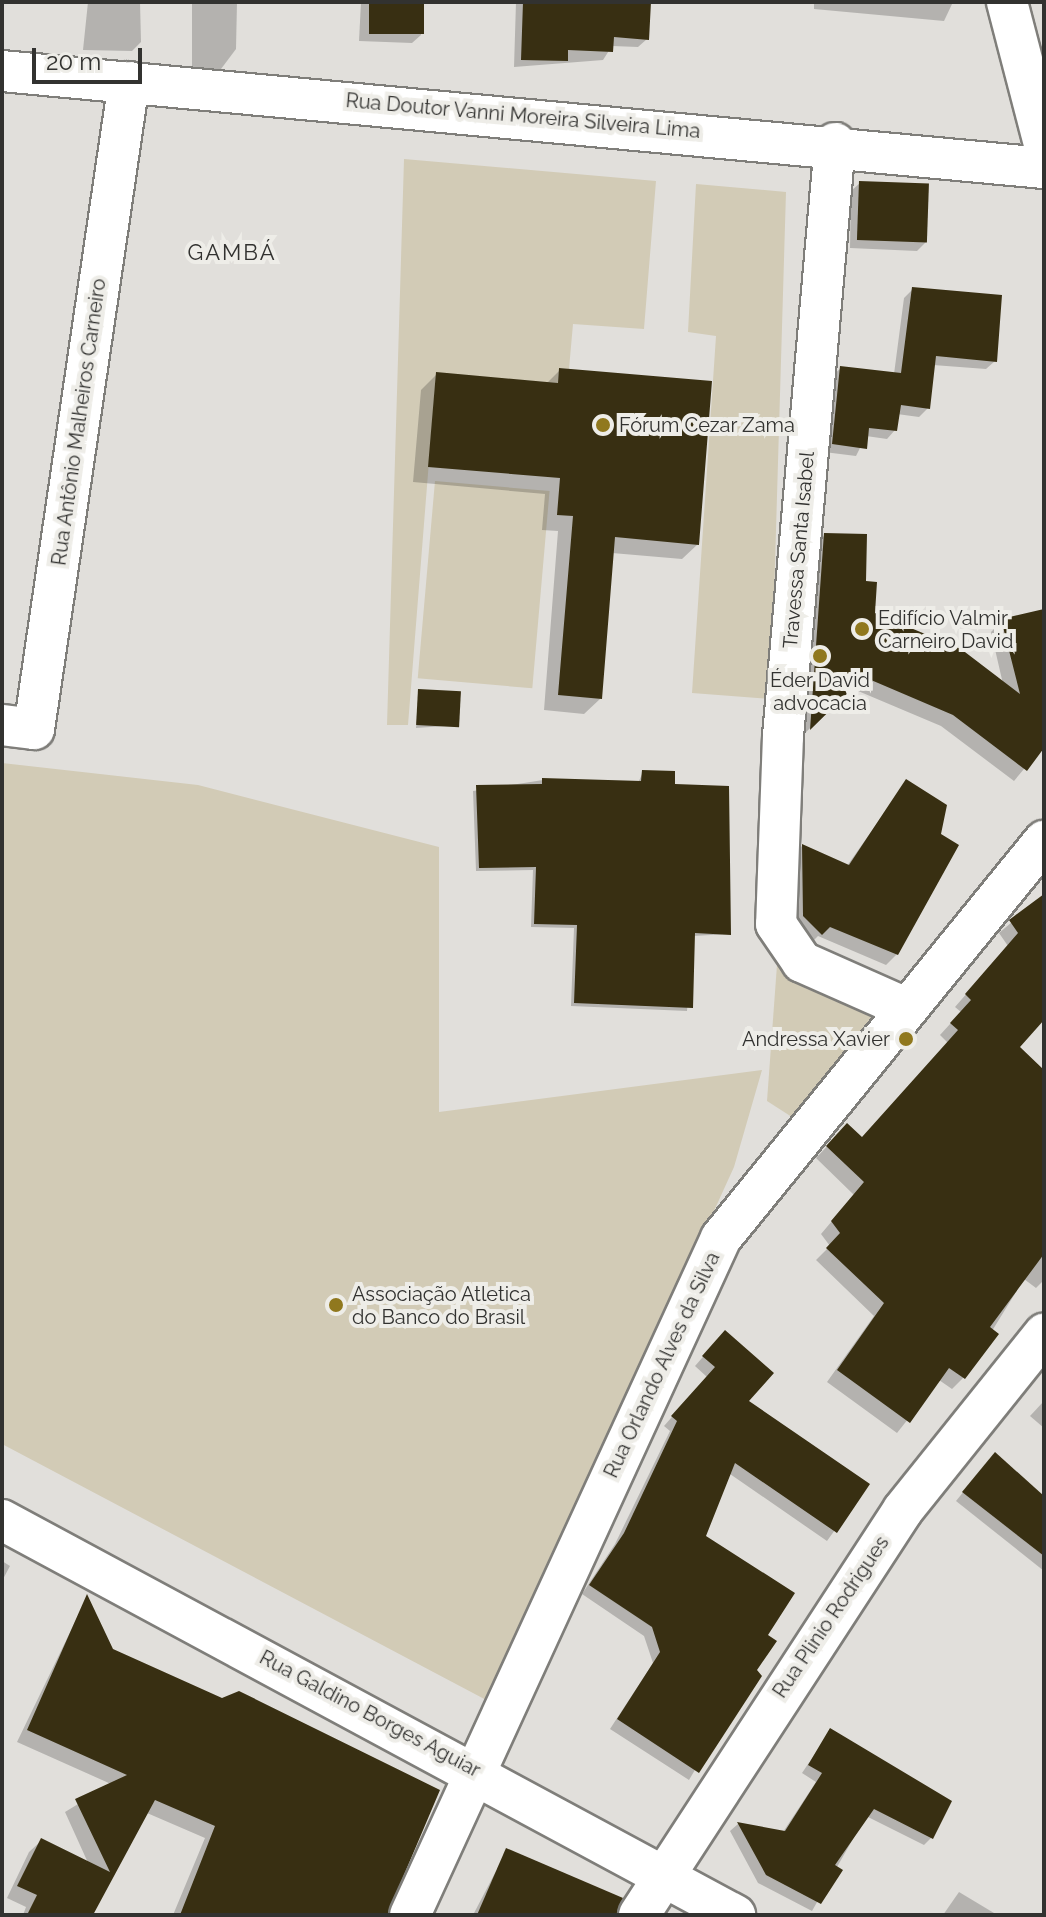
<!DOCTYPE html>
<meta charset="utf-8">
<style>
body{margin:0}
#map{position:relative;width:1046px;height:1917px;overflow:hidden;background:#e1dfdb;font-family:Raleway,sans-serif}
div>[style]{position:absolute}
[style*='--x']{left:calc(var(--x)*1px);top:calc(var(--y)*1px);width:calc(var(--w)*1px);rotate:calc(var(--a)*1deg)}
.green>*{inset:0;background:#d2cbb6;transform-origin:0 0}
.shadow>*{inset:0;background:#0003}
.building>*{inset:0;background:#382f12;transform-origin:0 0}
.roads{filter:drop-shadow(2px 0 #7f7e7a) drop-shadow(-2px 0 #7f7e7a) drop-shadow(0 2px #7f7e7a) drop-shadow(0 -2px #7f7e7a)}
.minor>*{height:40px;margin:-20px;padding:0 20px;transform-origin:20px;border-radius:20px;background:#fff}
.dots>*{width:22px;height:22px;translate:-50% -50%;box-sizing:border-box;border:4px solid #eeede8;border-radius:50%}
span{translate:-50% -50%;white-space:nowrap;text-align:center;line-height:1.15;-webkit-text-stroke:8px #eeede8;paint-order:stroke}
.street-label{font-size:20px;color:#323230}
.poi-label{font-size:20px;color:#323230}
.left{translate:0 -50%;text-align:left}
.right{translate:-100% -50%;text-align:right}
.neighbourhood-label{font-size:22px;color:#323230;letter-spacing:2px}
.frame{position:absolute;inset:0;border:4px solid #323230;pointer-events:none}
.scale{position:absolute;left:32px;top:48px;width:110px;height:36px;box-sizing:border-box;border:4px solid #323230;border-top:0;padding-left:10px;font-size:24px;line-height:28px;white-space:nowrap;color:#323230;-webkit-text-stroke:6px #eeede8;paint-order:stroke}
</style>
<div id="map">
<div class="green">
<i style="clip-path:polygon(404px 159px,656px 181px,644px 329px,573px 324px,569px 369px,559px 368px,558px 383px,436px 373px,408px 725px,387px 725px)"></i>
<i style="clip-path:polygon(696px 184px,786px 192px,771px 699px,692px 693px,716px 336px,688px 332px)"></i>
<i style="left:435px;top:481px;width:115px;height:198px;rotate:5deg"></i>
<i style="clip-path:polygon(2px 763px,198px 785px,439px 847px,439px 1112px,762px 1070px,734px 1167px,490px 1702px,2px 1444px)"></i>
<i style="clip-path:polygon(777px 965px,881px 1020px,795px 1119px,767px 1101px)"></i>
</div>
<div class="shadow">
<i style="clip-path:polygon(88px 2px,140px 2px,141px 42px,132px 51px,83px 50px)"></i>
<i style="clip-path:polygon(192px 2px,237px 2px,236px 49px,215px 77px,192px 75px)"></i>
<i style="clip-path:polygon(361px 2px,422px 2px,421px 35px,412px 43px,359px 41px)"></i>
<i style="clip-path:polygon(516px 2px,649px 2px,647px 39px,638px 47px,612px 46px,603px 60px,514px 67px)"></i>
<i style="clip-path:polygon(814px 2px,953px 2px,944px 21px,814px 9px)"></i>
<i style="clip-path:polygon(860px 183px,926px 242px,917px 251px,850px 248px,851px 191px)"></i>
<i style="clip-path:polygon(913px 289px,995px 361px,986px 369px,933px 365px,928px 408px,919px 417px,897px 414px,895px 430px,887px 439px,866px 436px,856px 456px,824px 452px,832px 376px,841px 368px,894px 374px,904px 298px)"></i>
<i style="clip-path:polygon(560px 370px,698px 544px,682px 559px,612px 553px,600px 699px,584px 714px,544px 710px,558px 531px,542px 530px,545px 494px,413px 482px,421px 390px,437px 374px,546px 384px)"></i>
<i style="clip-path:polygon(825px 535px,864px 583px,873px 614px,1003px 684px,991px 632px,1002px 621px,1044px 611px,1044px 745px,1014px 781px,941px 726px,851px 688px,800px 738px,813px 547px)"></i>
<i style="clip-path:polygon(419px 691px,459px 725px,416px 728px)"></i>
<i style="clip-path:polygon(643px 772px,673px 786px,729px 934px,693px 936px,687px 1011px,571px 1006px,574px 928px,531px 927px,533px 870px,476px 871px,473px 791px,543px 780px,638px 783px)"></i>
<i style="clip-path:polygon(906px 782px,897px 954px,886px 965px,818px 936px,809px 945px,797px 937px,792px 856px,802px 846px,847px 866px)"></i>
<i style="clip-path:polygon(1044px 895px,1044px 1017px,1017px 1047px,1044px 1073px,1044px 1280px,1036px 1288px,1024px 1279px,963px 1378px,952px 1389px,939px 1380px,897px 1433px,827px 1382px,874px 1316px,816px 1260px,830px 1246px,821px 1234px,854px 1195px,816px 1158px,836px 1137px,861px 1139px,948px 1043px,940px 1035px,961px 1012px,955px 1007px,1008px 946px,999px 933px)"></i>
<i style="clip-path:polygon(716px 1342px,746px 1401px,868px 1484px,827px 1541px,730px 1474px,703px 1537px,766px 1636px,754px 1670px,689px 1780px,610px 1729px,653px 1663px,644px 1636px,582px 1594px,615px 1544px,670px 1431px,664px 1426px,707px 1377px,695px 1366px)"></i>
<i style="clip-path:polygon(1044px 1401px,1044px 1428px,1030px 1416px)"></i>
<i style="clip-path:polygon(987px 1463px,1044px 1499px,1044px 1571px,956px 1501px)"></i>
<i style="clip-path:polygon(2px 1561px,10px 1566px,2px 1581px)"></i>
<i style="clip-path:polygon(87px 1597px,112px 1650px,383px 1915px,173px 1915px,205px 1838px,147px 1813px,91px 1915px,23px 1915px,26px 1907px,7px 1898px,29px 1852px,41px 1841px,89px 1865px,65px 1812px,111px 1784px,17px 1742px)"></i>
<i style="clip-path:polygon(831px 1730px,932px 1837px,924px 1845px,866px 1816px,812px 1911px,758px 1883px,730px 1831px,738px 1824px,783px 1832px,816px 1782px,802px 1773px)"></i>
<i style="clip-path:polygon(507px 1850px,603px 1915px,473px 1915px)"></i>
<i style="clip-path:polygon(959px 1892px,994px 1913px,943px 1915px)"></i>
</div>
<div class="building">
<i style="left:369px;top:2px;width:55px;height:32px"></i>
<i style="clip-path:polygon(523px 2px,651px 2px,649px 40px,614px 37px,613px 52px,568px 50px,568px 61px,521px 60px)"></i>
<i style="left:859px;top:181px;width:70px;height:59px;rotate:2deg"></i>
<i style="clip-path:polygon(912px 287px,1002px 295px,997px 362px,936px 356px,930px 409px,901px 405px,897px 431px,869px 428px,867px 449px,832px 444px,840px 366px,901px 373px)"></i>
<i style="clip-path:polygon(559px 368px,712px 381px,699px 545px,615px 537px,602px 699px,558px 695px,573px 516px,557px 515px,560px 478px,428px 467px,436px 372px,558px 383px)"></i>
<i style="clip-path:polygon(824px 533px,867px 534px,866px 581px,877px 582px,875px 613px,961px 649px,1020px 694px,1001px 619px,1044px 609px,1044px 748px,1027px 771px,953px 715px,864px 677px,810px 730px)"></i>
<i style="left:418px;top:689px;width:43px;height:36px;rotate:3deg"></i>
<i style="clip-path:polygon(642px 770px,675px 771px,675px 784px,729px 786px,731px 935px,695px 933px,693px 1008px,574px 1003px,577px 925px,534px 924px,536px 867px,479px 868px,476px 785px,542px 784px,542px 778px,641px 781px)"></i>
<i style="clip-path:polygon(906px 779px,947px 805px,941px 834px,959px 845px,898px 955px,830px 927px,822px 935px,803px 916px,802px 844px,849px 865px)"></i>
<i style="clip-path:polygon(1044px 894px,1044px 1020px,1020px 1047px,1044px 1070px,1044px 1254px,990px 1327px,999px 1334px,965px 1379px,949px 1368px,910px 1423px,837px 1370px,884px 1303px,826px 1248px,840px 1233px,831px 1221px,864px 1182px,826px 1146px,847px 1123px,862px 1137px,958px 1030px,950px 1023px,971px 1000px,965px 994px,1018px 933px,1009px 920px)"></i>
<i style="clip-path:polygon(725px 1330px,774px 1373px,749px 1401px,870px 1484px,837px 1533px,735px 1463px,706px 1536px,795px 1593px,768px 1635px,777px 1641px,757px 1670px,762px 1676px,699px 1773px,617px 1719px,660px 1652px,652px 1627px,589px 1585px,624px 1533px,677px 1421px,671px 1416px,715px 1367px,702px 1356px)"></i>
<i style="clip-path:polygon(995px 1452px,1044px 1496px,1044px 1556px,962px 1492px)"></i>
<i style="clip-path:polygon(87px 1594px,113px 1649px,222px 1698px,239px 1691px,440px 1790px,387px 1915px,180px 1915px,215px 1826px,155px 1800px,93px 1915px,27px 1915px,37px 1895px,17px 1886px,41px 1838px,110px 1872px,75px 1799px,127px 1775px,27px 1730px)"></i>
<i style="clip-path:polygon(830px 1728px,952px 1801px,933px 1839px,874px 1809px,835px 1865px,843px 1870px,821px 1904px,766px 1875px,737px 1822px,785px 1831px,822px 1773px,808px 1765px)"></i>
<i style="clip-path:polygon(506px 1848px,623px 1898px,616px 1915px,477px 1915px)"></i>
</div>
<div class="roads">
<div class="minor">
<i style="--x:1007;--y:2;--w:147;--a:75.4"></i>
<i style="--x:2;--y:71;--w:1047;--a:5.32"></i>
<i style="--x:835;--y:143;--w:595;--a:95.01"></i>
<i style="--x:783;--y:736;--w:188;--a:92.1"></i>
<i style="--x:776;--y:924;--w:46;--a:55.6"></i>
<i style="--x:802;--y:962;--w:114;--a:23.9"></i>
<i style="--x:2;--y:725;--w:32;--a:7"></i>
<i style="--x:34;--y:729;--w:654;--a:-81.65"></i>
<i style="--x:2;--y:1520;--w:833;--a:28.32"></i>
<i style="--x:410;--y:1915;--w:745;--a:-65.33"></i>
<i style="--x:721;--y:1238;--w:512;--a:-50.87"></i>
<i style="--x:639;--y:1915;--w:483;--a:-56.9"></i>
<i style="--x:903;--y:1510;--w:226;--a:-51.3"></i>
</div>
</div>
<div class="dots">
<i style="left:603px;top:425px;background:#90781e"></i>
<i style="left:862px;top:629px;background:#90781e"></i>
<i style="left:820px;top:656px;background:#90781e"></i>
<i style="left:906px;top:1039px;background:#90781e"></i>
<i style="left:336px;top:1305px;background:#90781e"></i>
</div>
<div class="street-label">
<span style="left:523px;top:116px;rotate:5deg">Rua Doutor Vanni Moreira Silveira Lima</span>
<span style="left:79px;top:422px;rotate:-82deg">Rua Antônio Malheiros Carneiro</span>
<span style="left:799px;top:550px;rotate:-85deg">Travessa Santa Isabel</span>
<span style="left:662px;top:1365px;rotate:-65deg">Rua Orlando Alves da Silva</span>
<span style="left:831px;top:1617px;rotate:-56deg">Rua Plinio Rodrigues</span>
<span style="left:370px;top:1714px;rotate:28deg">Rua Galdino Borges Aguiar</span>
</div>
<div class="poi-label">
<span class="left" style="left:619px;top:425px">Fórum Cezar Zama</span>
<span class="left" style="left:878px;top:630px">Edifício Valmir<br>Carneiro David</span>
<span style="left:820px;top:692px">Éder David<br>advocacia</span>
<span class="right" style="left:890px;top:1039px">Andressa Xavier</span>
<span class="left" style="left:352px;top:1306px">Associação Atletica<br>do Banco do Brasil</span>
</div>
<div class="neighbourhood-label">
<span style="left:232px;top:253px">GAMBÁ</span>
</div>
<div class="frame"></div>
<div class="scale">20 m</div>
</div>
